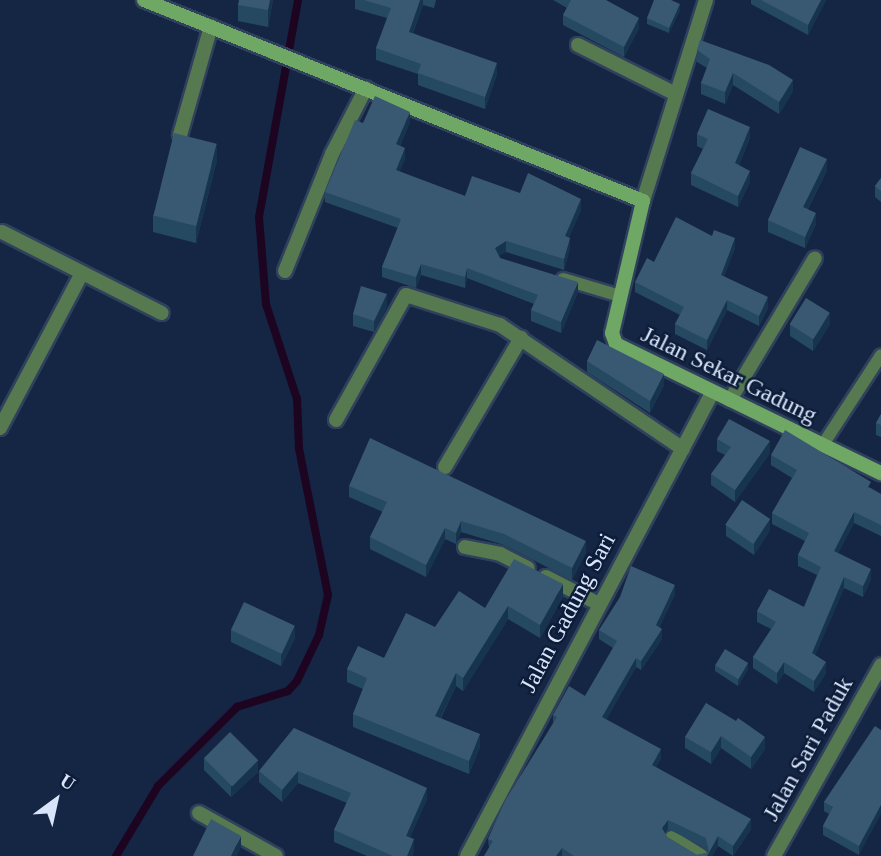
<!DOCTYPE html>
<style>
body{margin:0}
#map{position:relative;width:881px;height:856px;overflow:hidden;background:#152644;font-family:"Times New Roman",serif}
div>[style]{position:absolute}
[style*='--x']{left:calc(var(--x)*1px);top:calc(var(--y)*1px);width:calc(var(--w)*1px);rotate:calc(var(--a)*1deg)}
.stream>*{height:8px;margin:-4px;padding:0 4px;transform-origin:4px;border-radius:4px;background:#1d0522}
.roads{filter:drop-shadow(2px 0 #30415d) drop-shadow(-2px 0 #30415d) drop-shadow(0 2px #30415d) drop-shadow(0 -2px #30415d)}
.lane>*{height:12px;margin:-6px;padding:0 6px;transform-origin:6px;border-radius:6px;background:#567950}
.street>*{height:14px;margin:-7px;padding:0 7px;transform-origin:7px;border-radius:7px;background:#567950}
.secondary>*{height:14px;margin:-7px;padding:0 7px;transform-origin:7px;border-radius:7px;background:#6fa765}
.wall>*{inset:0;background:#254961}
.shaded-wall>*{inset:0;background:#17344f}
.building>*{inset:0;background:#395972;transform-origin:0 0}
span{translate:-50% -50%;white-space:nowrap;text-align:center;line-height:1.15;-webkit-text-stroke:5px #0c1c39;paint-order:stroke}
.street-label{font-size:24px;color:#d8e4f8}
.north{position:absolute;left:21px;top:765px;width:70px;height:70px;-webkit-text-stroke:5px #0c1c39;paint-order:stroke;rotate:33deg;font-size:19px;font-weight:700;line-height:28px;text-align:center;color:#d8e4f8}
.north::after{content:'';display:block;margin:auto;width:24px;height:32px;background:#d8e4f8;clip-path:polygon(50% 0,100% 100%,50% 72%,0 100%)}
</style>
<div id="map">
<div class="stream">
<i style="--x:116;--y:856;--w:82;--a:-59"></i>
<i style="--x:158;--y:786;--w:112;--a:-45"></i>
<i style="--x:237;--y:707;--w:53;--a:-17.4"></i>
<i style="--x:288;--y:691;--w:13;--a:-48"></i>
<i style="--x:297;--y:681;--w:51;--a:-64.4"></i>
<i style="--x:319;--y:635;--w:41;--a:-77.3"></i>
<i style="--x:328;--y:595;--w:150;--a:-101.2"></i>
<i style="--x:299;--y:448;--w:49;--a:-92.3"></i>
<i style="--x:297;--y:399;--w:100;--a:-108.1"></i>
<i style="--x:266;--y:304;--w:87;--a:-94.6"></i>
<i style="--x:259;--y:217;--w:220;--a:-79.8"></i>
</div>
<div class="roads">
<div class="lane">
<i style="--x:563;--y:279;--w:59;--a:16.6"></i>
<i style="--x:822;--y:446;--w:108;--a:-57"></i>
</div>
<div class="street">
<i style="--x:578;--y:45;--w:107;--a:26.6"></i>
<i style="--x:180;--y:135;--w:113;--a:-74.1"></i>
<i style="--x:643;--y:201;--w:211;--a:-72.6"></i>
<i style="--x:2;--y:232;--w:179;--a:26.9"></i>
<i style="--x:285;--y:271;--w:126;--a:-68.1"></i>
<i style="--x:332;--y:154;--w:74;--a:-62.7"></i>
<i style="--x:730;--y:400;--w:165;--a:-59.1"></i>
<i style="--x:336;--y:420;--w:143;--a:-60.8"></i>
<i style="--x:406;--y:295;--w:99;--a:17.7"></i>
<i style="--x:500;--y:325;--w:221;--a:34.1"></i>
<i style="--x:0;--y:428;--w:175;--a:-62.1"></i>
<i style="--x:445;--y:467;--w:150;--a:-59.5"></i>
<i style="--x:465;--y:547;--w:36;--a:11"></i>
<i style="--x:500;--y:554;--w:31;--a:27"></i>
<i style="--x:546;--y:577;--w:57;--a:27"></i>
<i style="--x:199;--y:813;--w:88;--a:29.2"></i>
<i style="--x:672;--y:838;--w:34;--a:32"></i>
<i style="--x:467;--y:856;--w:524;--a:-62.11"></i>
<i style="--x:774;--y:856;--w:219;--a:-60.7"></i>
</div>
<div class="secondary">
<i style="--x:144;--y:0;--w:538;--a:21.94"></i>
<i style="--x:643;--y:201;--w:136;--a:103.2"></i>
<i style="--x:612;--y:333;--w:12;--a:70"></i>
<i style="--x:616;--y:344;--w:295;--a:26"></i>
</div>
</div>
<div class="wall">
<i style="clip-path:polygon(273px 0,268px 27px,238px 21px,238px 5px)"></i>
<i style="clip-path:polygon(355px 0,436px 0,434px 8px,423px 5px,413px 33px,497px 74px,485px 109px,418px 85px,418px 74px,376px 60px,376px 48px,387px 18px,355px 9px)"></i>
<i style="clip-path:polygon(553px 0,606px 0,639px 28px,624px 57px,563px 25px,563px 15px,567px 8px)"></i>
<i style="clip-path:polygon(751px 0,826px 0,808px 35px,751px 4px)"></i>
<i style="clip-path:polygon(680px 10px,669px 33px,647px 24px,647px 18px)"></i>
<i style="clip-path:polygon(697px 50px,793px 91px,779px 114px,733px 85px,725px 104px,701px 94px,701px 83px,707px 68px,697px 62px)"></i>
<i style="clip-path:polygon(410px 122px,400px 146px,405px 159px,399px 172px,465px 196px,520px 193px,581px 210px,569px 237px,570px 248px,564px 270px,506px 252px,499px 255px,500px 258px,578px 292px,561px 333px,531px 321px,531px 310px,534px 304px,467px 278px,465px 288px,421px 275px,416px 288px,382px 277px,382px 267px,398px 228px,325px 202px,325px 192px,363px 123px)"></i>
<i style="clip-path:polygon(697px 134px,750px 138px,739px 165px,750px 182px,738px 207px,691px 185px,691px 173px,703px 149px,697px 146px)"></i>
<i style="clip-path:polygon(217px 160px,196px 243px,153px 232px,153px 215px)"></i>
<i style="clip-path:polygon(827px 170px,808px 209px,816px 224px,805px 248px,768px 232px,768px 220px)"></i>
<i style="clip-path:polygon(881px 178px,881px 202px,875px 197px,875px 186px)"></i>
<i style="clip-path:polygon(735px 248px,724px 276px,768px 308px,759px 326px,727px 310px,707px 350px,675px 334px,675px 324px,680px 315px,635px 292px,635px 282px,654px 262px)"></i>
<i style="clip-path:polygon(387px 306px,374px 332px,353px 326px,353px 314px)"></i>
<i style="clip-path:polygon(830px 324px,813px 351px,790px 336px,790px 325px)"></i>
<i style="clip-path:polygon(587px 361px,664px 385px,650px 413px,587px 372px)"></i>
<i style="clip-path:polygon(881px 414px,881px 437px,876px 435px,876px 423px)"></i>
<i style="clip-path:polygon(717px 439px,770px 453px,735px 502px,711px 485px,711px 474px,725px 455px,717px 451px)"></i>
<i style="clip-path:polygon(771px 455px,871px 488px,881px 494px,881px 536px,854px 523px,838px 553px,871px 579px,863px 597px,844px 588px,815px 655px,826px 673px,814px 692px,784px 673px,777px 684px,753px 668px,753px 657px,771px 629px,757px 622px,757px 611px,804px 607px,817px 575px,798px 566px,798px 555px,805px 541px,772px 524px,772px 513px,792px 478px,771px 465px)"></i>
<i style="clip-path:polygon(349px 486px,586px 552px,572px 580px,504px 545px,461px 532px,456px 544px,445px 539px,426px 577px,370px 549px,370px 537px,383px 512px,349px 497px)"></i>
<i style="clip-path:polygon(726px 525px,770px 530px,754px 555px,726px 536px)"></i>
<i style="clip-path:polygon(evenodd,675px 594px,659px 628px,662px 639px,641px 670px,636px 667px,606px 720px,661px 758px,656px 767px,751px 829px,733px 856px,718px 846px,712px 856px,484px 856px,489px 848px,488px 839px,553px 723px,553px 715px,585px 696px,613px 648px,599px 639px,599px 630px,675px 594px,668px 829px,706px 848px,707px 853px,697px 855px,667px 837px,665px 833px,668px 829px)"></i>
<i style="clip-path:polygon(563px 597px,540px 638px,508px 619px,463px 691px,456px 686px,441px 718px,480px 747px,469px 774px,353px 727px,353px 714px,363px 689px,347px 682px,347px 669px,384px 658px,435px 627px,485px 608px)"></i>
<i style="clip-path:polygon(231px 630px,295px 638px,281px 666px,231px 642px)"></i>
<i style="clip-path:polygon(715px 665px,748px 669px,738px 686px,715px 671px)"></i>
<i style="clip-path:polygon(706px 703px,765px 749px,751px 769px,721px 748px,711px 764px,685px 748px,685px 737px)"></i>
<i style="clip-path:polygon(875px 726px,859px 855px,823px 835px,823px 826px,829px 814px,824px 811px,824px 802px)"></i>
<i style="clip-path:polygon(294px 728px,427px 799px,410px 837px,414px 851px,412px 856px,367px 856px,334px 842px,334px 830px,347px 803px,298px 783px,282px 802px,259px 782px,259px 771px)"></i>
<i style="clip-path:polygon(204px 759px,258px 772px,231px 797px,204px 770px)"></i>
</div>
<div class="shaded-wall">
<i style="clip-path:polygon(270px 0,273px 0,268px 27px,268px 10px)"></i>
<i style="clip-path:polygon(420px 0,423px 0,423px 5px,409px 43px,409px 32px)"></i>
<i style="clip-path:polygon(821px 0,826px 0,808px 35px,808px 25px)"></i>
<i style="clip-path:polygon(680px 4px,680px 10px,669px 33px,669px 28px)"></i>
<i style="clip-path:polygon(639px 18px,639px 28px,624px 57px,624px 47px)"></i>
<i style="clip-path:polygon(497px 63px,497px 74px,485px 109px,485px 97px)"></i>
<i style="clip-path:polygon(733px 73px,733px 85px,725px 104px,725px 92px)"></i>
<i style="clip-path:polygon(793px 80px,793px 91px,779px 114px,779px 102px)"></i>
<i style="clip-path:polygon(410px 112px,410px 122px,396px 155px,396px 144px)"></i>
<i style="clip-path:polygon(750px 127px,750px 138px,735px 175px,735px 163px)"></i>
<i style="clip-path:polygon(217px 144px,217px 160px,196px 243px,196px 227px)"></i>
<i style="clip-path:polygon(405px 148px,405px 159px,396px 181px,396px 170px)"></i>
<i style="clip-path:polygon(827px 159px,827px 170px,803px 218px,803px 207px)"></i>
<i style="clip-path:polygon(750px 171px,750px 182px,738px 207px,738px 196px)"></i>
<i style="clip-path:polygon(581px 199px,581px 210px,565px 247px,565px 236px)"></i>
<i style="clip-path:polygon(816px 213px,816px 224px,805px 248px,805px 237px)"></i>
<i style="clip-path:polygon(570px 238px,570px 248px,564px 270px,564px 259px)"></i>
<i style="clip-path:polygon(735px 238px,735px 248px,721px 285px,721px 275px)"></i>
<i style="clip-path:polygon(506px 241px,506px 252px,495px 258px,495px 248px)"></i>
<i style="clip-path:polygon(421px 264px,421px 275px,416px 288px,416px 277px)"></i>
<i style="clip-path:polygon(467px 268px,467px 278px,465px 288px,465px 277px)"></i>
<i style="clip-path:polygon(578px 282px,578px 292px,561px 333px,561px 322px)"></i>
<i style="clip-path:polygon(387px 294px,387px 306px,374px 332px,374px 321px)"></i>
<i style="clip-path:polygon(768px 297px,768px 308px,759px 326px,759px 316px)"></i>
<i style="clip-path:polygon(727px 300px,727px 310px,707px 350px,707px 340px)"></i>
<i style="clip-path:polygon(830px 313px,830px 324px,813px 351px,813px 339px)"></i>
<i style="clip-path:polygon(664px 374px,664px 385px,650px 413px,650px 401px)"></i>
<i style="clip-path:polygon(770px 441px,770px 453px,735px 502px,735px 490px)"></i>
<i style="clip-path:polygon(854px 512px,854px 523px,834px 561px,834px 551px)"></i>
<i style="clip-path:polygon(770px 519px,770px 530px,754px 555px,754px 543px)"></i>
<i style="clip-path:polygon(461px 521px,461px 532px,456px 544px,456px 533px)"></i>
<i style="clip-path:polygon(445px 528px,445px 539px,426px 577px,426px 565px)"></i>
<i style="clip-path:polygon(586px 541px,586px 552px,572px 580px,572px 568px)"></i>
<i style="clip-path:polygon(871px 569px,871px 579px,863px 597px,863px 586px)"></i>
<i style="clip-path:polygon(844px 577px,844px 588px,812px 663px,812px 653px)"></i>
<i style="clip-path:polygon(563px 584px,563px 597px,540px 638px,540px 625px)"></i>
<i style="clip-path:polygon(675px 585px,675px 594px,656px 635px,656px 625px)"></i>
<i style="clip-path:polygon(508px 606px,508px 619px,463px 691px,463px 678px)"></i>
<i style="clip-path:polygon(295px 626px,295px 638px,281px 666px,281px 655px)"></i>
<i style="clip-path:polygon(662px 629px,662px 639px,641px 670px,641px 661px)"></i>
<i style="clip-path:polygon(636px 658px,636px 667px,602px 727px,602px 717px)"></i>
<i style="clip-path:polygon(784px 662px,784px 673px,777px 684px,777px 673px)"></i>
<i style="clip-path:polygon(826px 662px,826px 673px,814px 692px,814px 681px)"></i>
<i style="clip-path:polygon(748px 663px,748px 669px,738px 686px,738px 680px)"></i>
<i style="clip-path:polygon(456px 673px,456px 686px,435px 729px,435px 716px)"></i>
<i style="clip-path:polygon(480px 734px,480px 747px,469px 774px,469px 761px)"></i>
<i style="clip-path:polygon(721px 736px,721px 748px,711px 764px,711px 752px)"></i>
<i style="clip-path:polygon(765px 737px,765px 749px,751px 769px,751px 757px)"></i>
<i style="clip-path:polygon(661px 749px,661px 758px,652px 775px,652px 765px)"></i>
<i style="clip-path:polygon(258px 760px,258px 772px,231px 797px,231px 786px)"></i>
<i style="clip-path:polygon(298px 771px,298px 783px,282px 802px,282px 790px)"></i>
<i style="clip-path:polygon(427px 788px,427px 799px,406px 847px,406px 836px)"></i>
<i style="clip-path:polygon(881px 805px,881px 814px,859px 855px,859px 846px)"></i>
<i style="clip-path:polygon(751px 819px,751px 829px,733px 856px,733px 846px)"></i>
<i style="clip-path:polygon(668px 820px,668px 829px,662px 837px,662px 828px)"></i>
<i style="clip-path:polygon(241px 836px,241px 847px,237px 856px,231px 856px)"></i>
<i style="clip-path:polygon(718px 836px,718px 846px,712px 856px,707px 856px)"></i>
<i style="clip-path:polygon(414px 839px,414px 851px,412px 856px,407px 856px)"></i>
<i style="clip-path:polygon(562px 848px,562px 856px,556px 856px)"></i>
</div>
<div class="building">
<i style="clip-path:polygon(239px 0,270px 0,268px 10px,238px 5px)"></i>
<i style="clip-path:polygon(364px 0,420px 0,409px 32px,497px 63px,485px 97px,418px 73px,421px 64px,376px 48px,391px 8px)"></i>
<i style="clip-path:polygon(571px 0,606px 0,639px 18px,624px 47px,563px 15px)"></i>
<i style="clip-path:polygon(654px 0,671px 0,680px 4px,669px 28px,647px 18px)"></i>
<i style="clip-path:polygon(761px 0,821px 0,808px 25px)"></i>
<i style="clip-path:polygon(700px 40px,769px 65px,793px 80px,779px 102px,733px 73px,725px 92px,701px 83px,710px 59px,697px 50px)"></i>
<i style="clip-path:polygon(375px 96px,410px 112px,396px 144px,405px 148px,396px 170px,465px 196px,472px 176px,520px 193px,528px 173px,581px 199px,565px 236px,570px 238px,564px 259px,506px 241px,495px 248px,500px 258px,578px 282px,561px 322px,531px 310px,538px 295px,467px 268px,465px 277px,421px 264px,416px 277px,382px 267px,401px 219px,325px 192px,355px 120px,363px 123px)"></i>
<i style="clip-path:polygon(708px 109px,750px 127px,735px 163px,750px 171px,738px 196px,691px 173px,708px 139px,697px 134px)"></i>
<i style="left:174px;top:133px;width:44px;height:85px;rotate:14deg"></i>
<i style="clip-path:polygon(800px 147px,827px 159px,803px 207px,816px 213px,805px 237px,768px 220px)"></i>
<i style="clip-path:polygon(881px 178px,881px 191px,875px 186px)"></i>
<i style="clip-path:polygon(676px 217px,712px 236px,714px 230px,735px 238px,721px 275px,768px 297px,759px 316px,727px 300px,707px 340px,675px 324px,684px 307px,635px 282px,647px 258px,654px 262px)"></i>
<i style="clip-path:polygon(361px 286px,387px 294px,374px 321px,353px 314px)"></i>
<i style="left:806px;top:298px;width:28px;height:31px;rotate:32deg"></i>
<i style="clip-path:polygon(597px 340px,664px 374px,650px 401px,587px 361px)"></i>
<i style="clip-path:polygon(881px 414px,881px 425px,876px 423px)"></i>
<i style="clip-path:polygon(729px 419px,770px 441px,735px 490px,711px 474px,731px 447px,717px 439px)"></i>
<i style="clip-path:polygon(785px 430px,871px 482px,868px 487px,881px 494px,881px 525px,854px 512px,834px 551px,871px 569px,863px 586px,844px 577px,812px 653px,826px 662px,814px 681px,784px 662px,777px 673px,753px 657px,776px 622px,757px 611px,769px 589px,804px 607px,821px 567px,798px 555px,809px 533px,772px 513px,797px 470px,771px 455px)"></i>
<i style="clip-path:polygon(370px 438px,586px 541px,572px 568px,504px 534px,461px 521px,456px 533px,445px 528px,426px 565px,370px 537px,387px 502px,349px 486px)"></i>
<i style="left:742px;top:500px;width:34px;height:30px;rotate:34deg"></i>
<i style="clip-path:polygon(514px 559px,563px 584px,540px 625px,508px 606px,463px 678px,456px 673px,435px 716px,480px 734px,469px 761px,353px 714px,367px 678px,347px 669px,358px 646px,384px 658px,406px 613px,435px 627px,459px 591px,485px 608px)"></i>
<i style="clip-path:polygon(evenodd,631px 566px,675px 585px,656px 625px,662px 629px,641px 661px,636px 658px,602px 717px,661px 749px,652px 765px,751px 819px,733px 846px,718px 836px,707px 856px,574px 856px,562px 848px,556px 856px,484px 856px,493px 841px,488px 839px,505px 801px,557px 717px,553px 715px,569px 686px,585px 696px,617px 641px,599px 630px,620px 597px,631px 566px,668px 820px,706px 838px,709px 852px,697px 855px,667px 837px,662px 828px,668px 820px)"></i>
<i style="left:244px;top:602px;width:56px;height:31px;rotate:25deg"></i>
<i style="left:725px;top:649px;width:27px;height:19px;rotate:31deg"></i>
<i style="clip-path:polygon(706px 703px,736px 721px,738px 718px,765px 737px,751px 757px,721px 736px,711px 752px,685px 737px)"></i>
<i style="clip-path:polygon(875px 726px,881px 730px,881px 805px,859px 846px,823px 826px,833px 807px,824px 802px)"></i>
<i style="clip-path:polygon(294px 728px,427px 788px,406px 836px,414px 839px,407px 856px,393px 856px,334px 830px,351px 793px,298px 771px,282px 790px,259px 771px)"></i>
<i style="left:230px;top:732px;width:40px;height:37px;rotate:45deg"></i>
<i style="clip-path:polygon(211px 819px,241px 836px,231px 856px,193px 856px)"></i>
</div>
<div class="street-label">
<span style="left:729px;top:375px;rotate:26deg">Jalan Sekar Gadung</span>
<span style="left:568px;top:613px;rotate:-62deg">Jalan Gadung Sari</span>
<span style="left:808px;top:749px;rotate:-61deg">Jalan Sari Paduk</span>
</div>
<div class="north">U</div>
</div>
